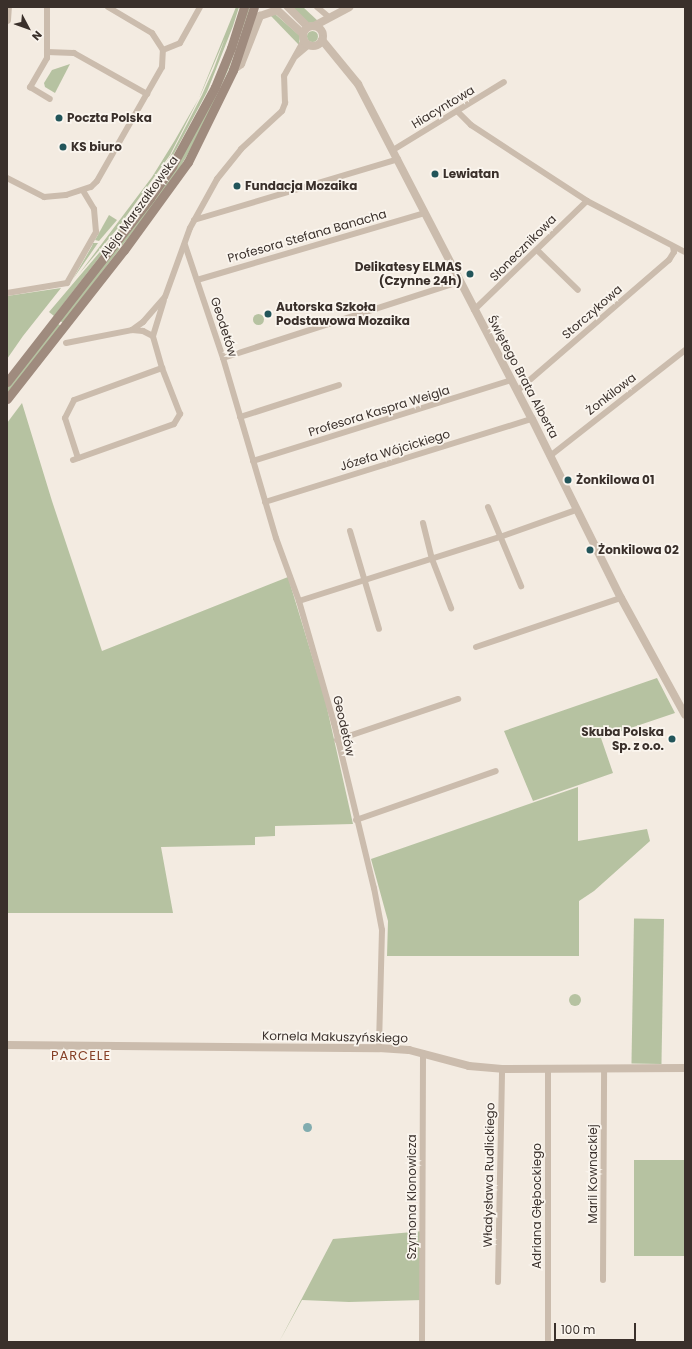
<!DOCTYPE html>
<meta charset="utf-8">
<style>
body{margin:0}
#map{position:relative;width:692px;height:1349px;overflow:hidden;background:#f3ebe1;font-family:Poppins,sans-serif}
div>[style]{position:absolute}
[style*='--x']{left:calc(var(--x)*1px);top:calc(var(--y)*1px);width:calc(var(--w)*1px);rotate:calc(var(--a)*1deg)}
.green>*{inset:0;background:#b6c2a1;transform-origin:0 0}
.round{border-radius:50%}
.water>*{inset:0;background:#81acaf}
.minor>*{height:6px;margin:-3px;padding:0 3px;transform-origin:3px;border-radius:3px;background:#cbbcad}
.tertiary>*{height:8px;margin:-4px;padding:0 4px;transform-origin:4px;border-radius:4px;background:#cbbcad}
.tertiary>.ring{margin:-4px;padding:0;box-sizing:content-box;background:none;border:8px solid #cbbcad;border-radius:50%}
.secondary>*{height:9px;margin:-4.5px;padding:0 4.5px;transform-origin:4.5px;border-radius:4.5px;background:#9f8b7e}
.dots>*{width:11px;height:11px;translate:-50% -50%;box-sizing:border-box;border:2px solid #faf5ee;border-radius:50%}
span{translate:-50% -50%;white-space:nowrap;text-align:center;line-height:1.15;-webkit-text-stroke:3.5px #faf5ee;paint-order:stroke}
.street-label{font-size:12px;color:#3a302b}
.poi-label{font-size:12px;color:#3a302b;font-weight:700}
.left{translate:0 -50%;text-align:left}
.right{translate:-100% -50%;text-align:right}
.neighbourhood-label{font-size:13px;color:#864027;letter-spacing:1px}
.frame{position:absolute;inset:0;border:8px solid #3a302b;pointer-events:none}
.north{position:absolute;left:8px;top:8px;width:40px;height:40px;-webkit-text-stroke:3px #faf5ee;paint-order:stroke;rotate:131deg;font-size:11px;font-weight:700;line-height:16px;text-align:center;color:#3a302b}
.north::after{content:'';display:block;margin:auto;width:14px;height:18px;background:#3a302b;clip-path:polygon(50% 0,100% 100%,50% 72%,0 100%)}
.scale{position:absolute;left:554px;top:1323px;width:82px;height:18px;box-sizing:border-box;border:2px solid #3a302b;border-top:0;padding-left:5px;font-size:12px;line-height:14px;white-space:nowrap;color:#3a302b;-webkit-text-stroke:3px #faf5ee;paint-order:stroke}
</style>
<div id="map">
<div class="green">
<i style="clip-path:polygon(236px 7px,239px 7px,233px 26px,207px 92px,162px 176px,54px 316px,49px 312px,116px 233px,158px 175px,171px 155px,202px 95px,214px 68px,225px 38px,201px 94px,170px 155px,117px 229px,79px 274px,152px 177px,175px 140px,199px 98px)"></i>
<i style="clip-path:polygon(248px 7px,250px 7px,229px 68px,201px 131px,174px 178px,63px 323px,59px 320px,189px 144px,215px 95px)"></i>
<i style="clip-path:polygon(291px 7px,303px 7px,319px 22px,308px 23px)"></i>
<i style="clip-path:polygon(275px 14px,300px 36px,299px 45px,271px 16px)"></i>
<i class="round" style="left:306.5px;top:30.5px;width:11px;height:11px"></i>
<i style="clip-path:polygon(70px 64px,55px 93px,45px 87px,44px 83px,52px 70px)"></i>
<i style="clip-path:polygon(109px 215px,117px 220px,99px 241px,95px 240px)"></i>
<i style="clip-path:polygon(93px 243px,98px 243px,73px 279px,92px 246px)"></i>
<i style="clip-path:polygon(61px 288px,23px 336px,7px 359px,7px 296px)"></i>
<i class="round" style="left:252.5px;top:313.5px;width:11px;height:11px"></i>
<i style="clip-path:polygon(57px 323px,61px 326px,7px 394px,7px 387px)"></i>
<i style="clip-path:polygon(22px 403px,52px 501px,102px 651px,288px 577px,325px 699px,353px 824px,275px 826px,275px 836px,255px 837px,255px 845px,161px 847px,173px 913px,7px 913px,7px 423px)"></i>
<i style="clip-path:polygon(657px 678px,675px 713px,601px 738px,613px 773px,533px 801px,504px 731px)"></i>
<i style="clip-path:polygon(578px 787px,578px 841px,647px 829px,650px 841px,594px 891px,579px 901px,579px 956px,387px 956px,388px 921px,371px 859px)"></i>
<i style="left:664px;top:919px;width:145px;height:30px;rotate:91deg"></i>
<i class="round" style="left:569px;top:994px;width:12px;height:12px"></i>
<i style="left:685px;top:1160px;width:96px;height:51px;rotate:90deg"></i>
<i style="clip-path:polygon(424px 1231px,423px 1300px,349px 1302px,302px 1300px,279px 1342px,333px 1239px)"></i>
</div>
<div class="water">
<i class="round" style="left:302.5px;top:1122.5px;width:9px;height:9px"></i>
</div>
<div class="minor">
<i style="--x:47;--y:7;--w:51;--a:90"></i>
<i style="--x:47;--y:58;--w:34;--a:120"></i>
<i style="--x:30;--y:87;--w:23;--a:31"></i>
<i style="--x:108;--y:7;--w:51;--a:30.6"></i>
<i style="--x:152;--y:33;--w:20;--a:57"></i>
<i style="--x:317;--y:7;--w:17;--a:40"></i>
<i style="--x:47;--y:52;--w:27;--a:2"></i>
<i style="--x:74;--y:53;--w:84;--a:29.3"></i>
<i style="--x:296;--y:56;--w:17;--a:-40"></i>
<i style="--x:457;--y:111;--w:20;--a:45"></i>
<i style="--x:471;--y:125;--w:139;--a:33.2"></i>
<i style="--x:587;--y:201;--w:110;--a:27.5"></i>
<i style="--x:393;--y:150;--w:130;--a:-31.5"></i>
<i style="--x:7;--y:178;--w:42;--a:27.2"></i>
<i style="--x:44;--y:197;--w:22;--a:-5"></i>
<i style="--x:66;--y:195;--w:26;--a:-18"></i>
<i style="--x:91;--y:187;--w:8;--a:-45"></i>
<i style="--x:97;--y:181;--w:131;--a:-60.3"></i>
<i style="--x:162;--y:67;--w:17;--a:-87"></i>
<i style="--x:163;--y:50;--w:18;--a:-22"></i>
<i style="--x:180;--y:43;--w:41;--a:-60.9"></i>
<i style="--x:194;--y:220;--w:213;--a:-16.6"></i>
<i style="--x:185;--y:245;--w:119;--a:71.4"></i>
<i style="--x:223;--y:358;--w:188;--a:73.6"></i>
<i style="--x:276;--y:538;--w:67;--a:69.9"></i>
<i style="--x:299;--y:601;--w:127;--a:74"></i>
<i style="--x:334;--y:723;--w:170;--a:76.4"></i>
<i style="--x:374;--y:888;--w:43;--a:79.2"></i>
<i style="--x:382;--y:930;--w:118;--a:91.5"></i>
<i style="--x:537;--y:250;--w:57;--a:44.3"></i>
<i style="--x:197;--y:280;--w:237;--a:-16.4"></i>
<i style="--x:7;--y:293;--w:61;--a:-9.5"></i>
<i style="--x:67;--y:283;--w:59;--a:-60.4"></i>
<i style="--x:96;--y:232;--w:23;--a:-95"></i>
<i style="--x:94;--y:209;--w:21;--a:-121"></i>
<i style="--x:474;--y:310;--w:157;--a:-44"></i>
<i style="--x:132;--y:330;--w:11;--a:5"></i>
<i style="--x:143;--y:331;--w:11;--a:27"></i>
<i style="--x:66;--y:343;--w:67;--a:-11.1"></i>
<i style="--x:132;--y:330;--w:14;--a:-36"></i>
<i style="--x:143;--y:322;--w:33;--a:-49"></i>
<i style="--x:165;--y:297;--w:73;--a:-70.1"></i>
<i style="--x:190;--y:228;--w:56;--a:-61.1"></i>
<i style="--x:217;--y:179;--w:38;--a:-51"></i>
<i style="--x:241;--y:149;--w:56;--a:-42.8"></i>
<i style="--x:282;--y:111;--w:9;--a:-69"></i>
<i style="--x:285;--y:103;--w:27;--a:-92"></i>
<i style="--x:284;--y:76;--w:41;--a:-60.9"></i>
<i style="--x:223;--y:358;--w:248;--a:-17.9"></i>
<i style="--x:517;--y:391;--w:201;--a:-40.8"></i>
<i style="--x:669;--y:260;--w:9;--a:-58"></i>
<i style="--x:674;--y:252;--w:5;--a:-101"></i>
<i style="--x:240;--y:417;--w:104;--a:-17.9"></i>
<i style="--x:550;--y:456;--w:172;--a:-38.1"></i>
<i style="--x:78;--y:458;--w:42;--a:-108"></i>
<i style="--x:65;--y:418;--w:20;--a:-63"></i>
<i style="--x:74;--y:400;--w:94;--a:-20"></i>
<i style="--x:73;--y:460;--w:107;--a:-19.6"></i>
<i style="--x:174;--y:424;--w:12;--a:-59"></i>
<i style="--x:180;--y:414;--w:49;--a:-111.4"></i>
<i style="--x:162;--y:368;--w:33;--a:-106"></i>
<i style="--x:153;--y:336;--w:37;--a:-73"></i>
<i style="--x:253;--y:461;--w:270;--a:-17.4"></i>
<i style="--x:265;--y:502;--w:280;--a:-17.3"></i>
<i style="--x:488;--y:507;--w:86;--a:67.3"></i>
<i style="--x:423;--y:523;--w:37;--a:76"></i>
<i style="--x:432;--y:559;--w:53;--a:68.8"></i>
<i style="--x:350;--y:531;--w:102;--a:73.5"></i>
<i style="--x:299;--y:601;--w:211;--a:-17.7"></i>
<i style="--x:500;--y:537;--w:81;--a:-19.6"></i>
<i style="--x:476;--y:647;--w:153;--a:-18.7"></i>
<i style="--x:337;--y:740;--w:128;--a:-18.7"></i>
<i style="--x:356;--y:820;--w:148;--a:-19.3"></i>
<i style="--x:548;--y:1069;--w:273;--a:90"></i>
<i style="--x:603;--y:1280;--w:212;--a:-89.7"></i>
<i style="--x:498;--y:1282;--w:213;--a:-88.9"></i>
<i style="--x:422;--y:1342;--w:289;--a:-89.8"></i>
</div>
<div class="tertiary">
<i style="--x:288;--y:7;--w:28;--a:45"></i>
<i style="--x:275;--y:8;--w:38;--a:43"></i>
<i style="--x:7;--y:20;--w:13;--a:-86"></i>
<i style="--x:314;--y:26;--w:40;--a:-28"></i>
<i class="ring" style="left:303px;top:26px;width:12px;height:12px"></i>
<i style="--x:322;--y:40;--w:57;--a:50.7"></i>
<i style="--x:358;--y:84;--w:377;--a:62.6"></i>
<i style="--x:532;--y:419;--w:200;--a:63.6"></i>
<i style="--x:621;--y:598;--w:133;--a:61.3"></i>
<i style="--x:233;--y:70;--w:10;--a:-37"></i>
<i style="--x:241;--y:64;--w:52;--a:-68.4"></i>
<i style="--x:260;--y:16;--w:18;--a:-19"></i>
<i style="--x:7;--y:1045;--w:372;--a:0.5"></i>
<i style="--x:379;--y:1048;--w:30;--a:4"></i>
<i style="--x:409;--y:1050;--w:62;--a:14.9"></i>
<i style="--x:469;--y:1066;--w:33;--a:5"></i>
<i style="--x:502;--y:1069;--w:183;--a:-0.3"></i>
</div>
<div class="secondary">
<i style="--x:7;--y:382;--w:233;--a:-52.1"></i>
<i style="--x:150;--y:198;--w:39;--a:-55"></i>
<i style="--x:172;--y:166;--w:90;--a:-61.4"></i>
<i style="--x:215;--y:87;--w:42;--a:-67.7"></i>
<i style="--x:231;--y:48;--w:43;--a:-72.4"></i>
<i style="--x:7;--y:399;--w:189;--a:-51.9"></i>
<i style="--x:124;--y:250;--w:109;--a:-54"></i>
<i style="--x:188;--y:162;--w:102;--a:-63.9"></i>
<i style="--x:233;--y:70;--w:66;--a:-71.6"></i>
</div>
<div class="dots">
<i style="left:59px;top:118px;background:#22555a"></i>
<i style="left:63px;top:147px;background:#22555a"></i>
<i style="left:435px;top:174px;background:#22555a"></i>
<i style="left:237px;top:186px;background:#22555a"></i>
<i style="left:470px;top:274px;background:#22555a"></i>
<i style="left:268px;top:314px;background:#22555a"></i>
<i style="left:568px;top:480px;background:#22555a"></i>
<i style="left:590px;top:550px;background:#22555a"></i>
<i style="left:672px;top:739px;background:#22555a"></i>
</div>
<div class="street-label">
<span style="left:443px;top:107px;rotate:-31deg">Hiacyntowa</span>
<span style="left:139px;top:207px;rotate:-54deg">Aleja Marszałkowska</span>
<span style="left:307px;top:236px;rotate:-16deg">Profesora Stefana Banacha</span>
<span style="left:523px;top:248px;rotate:-45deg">Słonecznikowa</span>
<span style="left:592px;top:312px;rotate:-41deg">Storczykowa</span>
<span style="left:224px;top:327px;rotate:72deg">Geodetów</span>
<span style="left:523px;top:377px;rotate:62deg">Świętego Brata Alberta</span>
<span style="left:611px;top:394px;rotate:-38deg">Żonkilowa</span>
<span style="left:379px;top:411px;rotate:-17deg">Profesora Kaspra Weigla</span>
<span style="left:395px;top:450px;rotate:-17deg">Józefa Wójcickiego</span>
<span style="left:344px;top:726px;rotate:77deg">Geodetów</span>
<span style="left:335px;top:1037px;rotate:1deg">Kornela Makuszyńskiego</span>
<span style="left:593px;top:1174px;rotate:-90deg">Marii Kownackiej</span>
<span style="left:489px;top:1175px;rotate:-89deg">Władysława Rudlickiego</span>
<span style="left:412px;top:1197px;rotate:-90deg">Szymona Klonowicza</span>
<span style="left:537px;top:1206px;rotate:-90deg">Adriana Głębockiego</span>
</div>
<div class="poi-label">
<span class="left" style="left:67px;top:118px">Poczta Polska</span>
<span class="left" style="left:71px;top:147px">KS biuro</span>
<span class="left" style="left:443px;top:174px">Lewiatan</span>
<span class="left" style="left:245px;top:186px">Fundacja Mozaika</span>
<span class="right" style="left:462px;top:274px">Delikatesy ELMAS<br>(Czynne 24h)</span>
<span class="left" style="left:276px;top:314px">Autorska Szkoła<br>Podstawowa Mozaika</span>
<span class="left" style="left:576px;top:480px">Żonkilowa 01</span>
<span class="left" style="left:598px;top:550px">Żonkilowa 02</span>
<span class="right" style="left:664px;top:739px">Skuba Polska<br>Sp. z o.o.</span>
</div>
<div class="neighbourhood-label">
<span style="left:81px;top:1056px">PARCELE</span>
</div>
<div class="frame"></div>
<div class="north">N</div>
<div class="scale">100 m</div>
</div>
